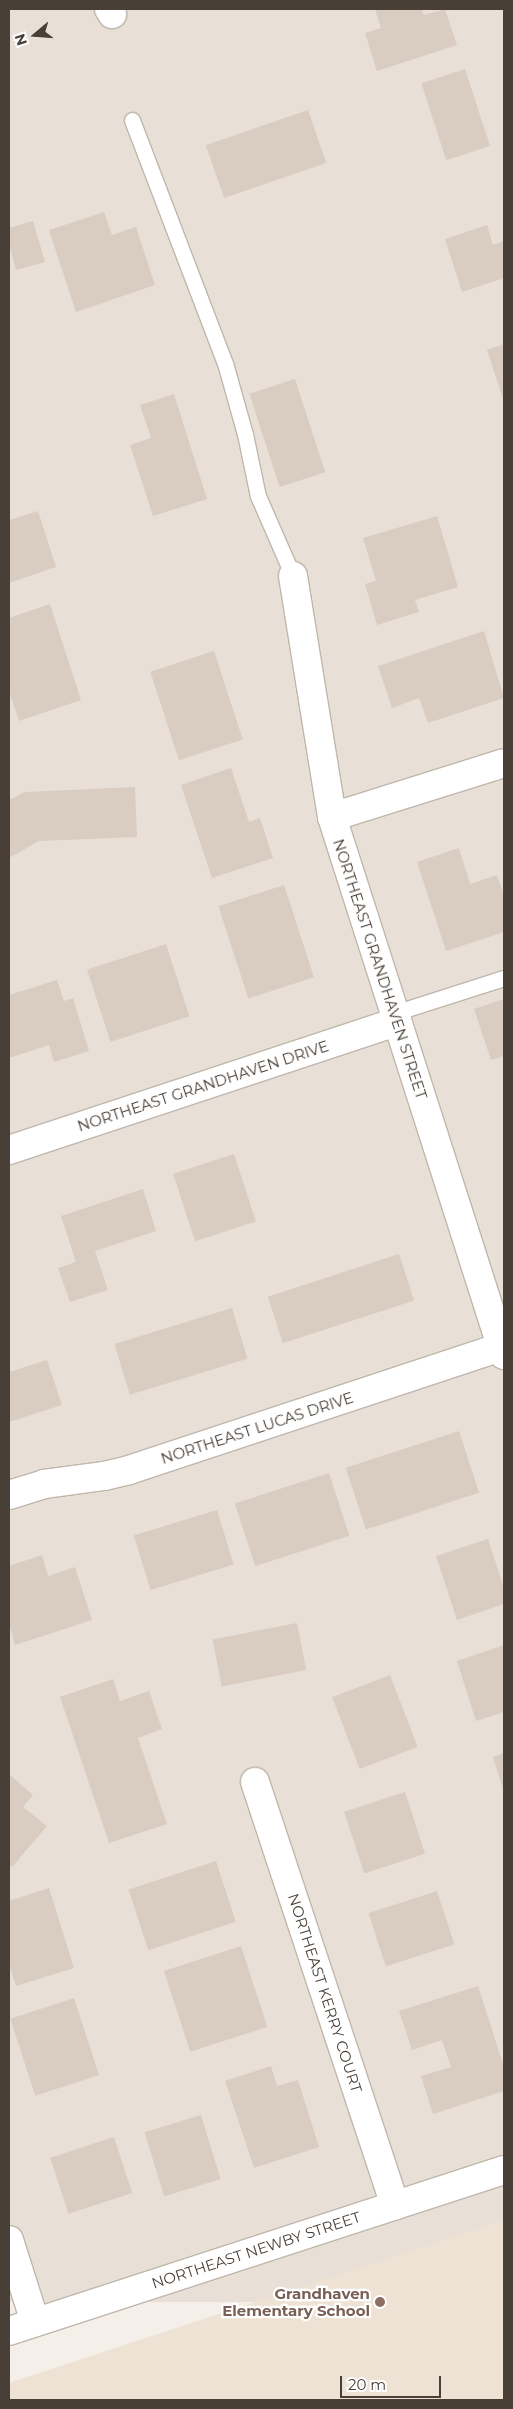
<!DOCTYPE html>
<style>
body{margin:0}
#map{position:relative;width:513px;height:2409px;overflow:hidden;background:#f4efe9;font-family:Montserrat,sans-serif}
div>[style]{position:absolute}
[style*='--x']{left:calc(var(--x)*1px);top:calc(var(--y)*1px);width:calc(var(--w)*1px);rotate:calc(var(--a)*1deg)}
.residential>*{inset:0;background:#e8e0d7;transform-origin:0 0}
.education>*{inset:0;background:#ede2d3}
.building>*{inset:0;background:#d9ccc1;transform-origin:0 0}
.roads{filter:drop-shadow(1px 0 #c0b6ab) drop-shadow(-1px 0 #c0b6ab) drop-shadow(0 1px #c0b6ab) drop-shadow(0 -1px #c0b6ab)}
.lane>*{height:15px;margin:-7.5px;padding:0 7.5px;transform-origin:7.5px;border-radius:7.5px;background:#fff}
.street>*{height:28px;margin:-14px;padding:0 14px;transform-origin:14px;border-radius:14px;background:#fff}
.dots>*{width:14px;height:14px;translate:-50% -50%;box-sizing:border-box;border:2px solid #fff;border-radius:50%}
span{translate:-50% -50%;white-space:nowrap;text-align:center;line-height:1.15;-webkit-text-stroke:4.5px #fff;paint-order:stroke}
.street-label{font-size:15px;color:#483f37}
.education-label{font-size:15px;color:#785e54;font-weight:700}
.right{translate:-100% -50%;text-align:right}
.frame{position:absolute;inset:0;border:10px solid #483f37;pointer-events:none}
.north{position:absolute;left:10px;top:10px;width:50px;height:50px;-webkit-text-stroke:4px #fff;paint-order:stroke;rotate:252deg;font-size:14px;font-weight:700;line-height:20px;text-align:center;color:#483f37}
.north::after{content:'';display:block;margin:auto;width:18px;height:22px;background:#483f37;clip-path:polygon(50% 0,100% 100%,50% 72%,0 100%)}
.scale{position:absolute;left:340px;top:2376px;width:101px;height:22px;box-sizing:border-box;border:2px solid #483f37;border-top:0;padding-left:6px;font-size:15px;line-height:18px;white-space:nowrap;color:#483f37;-webkit-text-stroke:4px #fff;paint-order:stroke}
</style>
<div id="map">
<div class="residential">
<i style="left:9px;top:9px;width:495px;height:2293px"></i>
</div>
<div class="education">
<i style="clip-path:polygon(504px 2220px,504px 2400px,9px 2400px,9px 2383px)"></i>
</div>
<div class="building">
<i style="clip-path:polygon(375px 9px,421px 9px,424px 15px,445px 9px,457px 45px,377px 71px,365px 33px,381px 28px)"></i>
<i style="left:465px;top:69px;width:81px;height:46px;rotate:72deg"></i>
<i style="left:308px;top:110px;width:56px;height:108px;rotate:71deg"></i>
<i style="clip-path:polygon(104px 212px,112px 235px,136px 227px,155px 285px,76px 312px,49px 230px)"></i>
<i style="clip-path:polygon(33px 221px,45px 262px,16px 270px,9px 244px,9px 228px)"></i>
<i style="clip-path:polygon(487px 225px,493px 245px,504px 241px,504px 278px,462px 292px,445px 239px)"></i>
<i style="clip-path:polygon(504px 344px,504px 402px,487px 350px)"></i>
<i style="left:295px;top:379px;width:98px;height:48px;rotate:72deg"></i>
<i style="clip-path:polygon(174px 394px,207px 499px,153px 516px,130px 445px,151px 438px,140px 405px)"></i>
<i style="clip-path:polygon(38px 511px,56px 567px,9px 583px,9px 520px)"></i>
<i style="clip-path:polygon(437px 516px,458px 587px,415px 600px,419px 612px,377px 625px,365px 584px,376px 581px,363px 538px)"></i>
<i style="clip-path:polygon(50px 604px,81px 700px,19px 721px,9px 691px,9px 618px)"></i>
<i style="clip-path:polygon(484px 631px,504px 698px,428px 723px,419px 698px,392px 708px,378px 666px)"></i>
<i style="left:214px;top:651px;width:93px;height:67px;rotate:72deg"></i>
<i style="clip-path:polygon(231px 768px,249px 822px,260px 818px,273px 858px,212px 878px,181px 785px)"></i>
<i style="clip-path:polygon(135px 787px,137px 837px,39px 841px,9px 858px,9px 800px,25px 792px)"></i>
<i style="clip-path:polygon(459px 848px,470px 884px,497px 875px,504px 896px,504px 932px,446px 951px,417px 862px)"></i>
<i style="left:284px;top:885px;width:97px;height:69px;rotate:72deg"></i>
<i style="left:166px;top:944px;width:76px;height:83px;rotate:72deg"></i>
<i style="clip-path:polygon(57px 980px,64px 1001px,73px 998px,89px 1051px,54px 1062px,49px 1045px,9px 1058px,9px 995px)"></i>
<i style="clip-path:polygon(504px 999px,504px 1056px,491px 1060px,474px 1009px)"></i>
<i style="left:234px;top:1154px;width:71px;height:64px;rotate:72deg"></i>
<i style="clip-path:polygon(143px 1189px,156px 1231px,95px 1251px,108px 1290px,70px 1302px,58px 1268px,76px 1262px,61px 1216px)"></i>
<i style="left:399px;top:1254px;width:49px;height:138px;rotate:72deg"></i>
<i style="left:232px;top:1308px;width:53px;height:123px;rotate:73deg"></i>
<i style="clip-path:polygon(47px 1360px,62px 1405px,9px 1422px,9px 1372px)"></i>
<i style="left:459px;top:1431px;width:65px;height:119px;rotate:72deg"></i>
<i style="left:329px;top:1473px;width:66px;height:99px;rotate:72deg"></i>
<i style="left:217px;top:1510px;width:57px;height:87px;rotate:73deg"></i>
<i style="clip-path:polygon(488px 1539px,504px 1588px,504px 1604px,457px 1620px,436px 1556px)"></i>
<i style="clip-path:polygon(42px 1555px,48px 1576px,75px 1567px,92px 1620px,15px 1645px,9px 1624px,9px 1566px)"></i>
<i style="left:297px;top:1623px;width:48px;height:86px;rotate:79deg"></i>
<i style="clip-path:polygon(504px 1645px,504px 1712px,476px 1721px,457px 1661px)"></i>
<i style="left:390px;top:1675px;width:77px;height:62px;rotate:69deg"></i>
<i style="clip-path:polygon(113px 1679px,120px 1701px,149px 1691px,162px 1729px,138px 1738px,167px 1824px,109px 1843px,60px 1697px)"></i>
<i style="clip-path:polygon(504px 1753px,504px 1792px,493px 1757px)"></i>
<i style="clip-path:polygon(9px 1774px,33px 1795px,23px 1807px,47px 1826px,12px 1867px,9px 1865px)"></i>
<i style="left:405px;top:1792px;width:65px;height:64px;rotate:72deg"></i>
<i style="left:216px;top:1861px;width:64px;height:92px;rotate:72deg"></i>
<i style="clip-path:polygon(49px 1888px,74px 1968px,16px 1986px,9px 1964px,9px 1901px)"></i>
<i style="left:437px;top:1891px;width:56px;height:72px;rotate:72deg"></i>
<i style="left:241px;top:1946px;width:85px;height:81px;rotate:72deg"></i>
<i style="clip-path:polygon(478px 1986px,504px 2067px,504px 2091px,433px 2114px,421px 2076px,451px 2067px,442px 2040px,412px 2050px,399px 2011px)"></i>
<i style="left:74px;top:1998px;width:81px;height:67px;rotate:72deg"></i>
<i style="clip-path:polygon(271px 2066px,277px 2086px,298px 2080px,319px 2147px,254px 2168px,225px 2081px)"></i>
<i style="left:201px;top:2115px;width:67px;height:59px;rotate:73deg"></i>
<i style="left:114px;top:2137px;width:59px;height:67px;rotate:72deg"></i>
</div>
<div class="roads">
<div class="lane">
<i style="--x:132;--y:120;--w:260;--a:69.1"></i>
<i style="--x:225;--y:363;--w:74;--a:74.3"></i>
<i style="--x:245;--y:434;--w:63;--a:78.2"></i>
<i style="--x:258;--y:496;--w:87;--a:66.4"></i>
<i style="--x:394;--y:1013;--w:115;--a:-17.7"></i>
</div>
<div class="street">
<i style="--x:109;--y:9;--w:6;--a:59"></i>
<i style="--x:293;--y:576;--w:244;--a:80.8"></i>
<i style="--x:332;--y:817;--w:565;--a:72.27"></i>
<i style="--x:332;--y:817;--w:180;--a:-17.4"></i>
<i style="--x:9;--y:1150;--w:409;--a:-18.3"></i>
<i style="--x:9;--y:1495;--w:37;--a:-17"></i>
<i style="--x:44;--y:1484;--w:61;--a:-7.6"></i>
<i style="--x:104;--y:1476;--w:26;--a:-13"></i>
<i style="--x:129;--y:1470;--w:393;--a:-18.3"></i>
<i style="--x:255;--y:1782;--w:446;--a:71.7"></i>
<i style="--x:9;--y:2240;--w:86;--a:72.4"></i>
<i style="--x:9;--y:2331;--w:521;--a:-18.02"></i>
</div>
</div>
<div class="dots">
<i style="left:380px;top:2302px;background:#8d6e63"></i>
</div>
<div class="street-label">
<span style="left:380px;top:969px;rotate:72deg">NORTHEAST GRANDHAVEN STREET</span>
<span style="left:203px;top:1086px;rotate:-18deg">NORTHEAST GRANDHAVEN DRIVE</span>
<span style="left:257px;top:1428px;rotate:-18deg">NORTHEAST LUCAS DRIVE</span>
<span style="left:325px;top:1993px;rotate:72deg">NORTHEAST KERRY COURT</span>
<span style="left:256px;top:2250px;rotate:-18deg">NORTHEAST NEWBY STREET</span>
</div>
<div class="education-label">
<span class="right" style="left:370px;top:2302px">Grandhaven<br>Elementary School</span>
</div>
<div class="frame"></div>
<div class="north">N</div>
<div class="scale">20 m</div>
</div>
